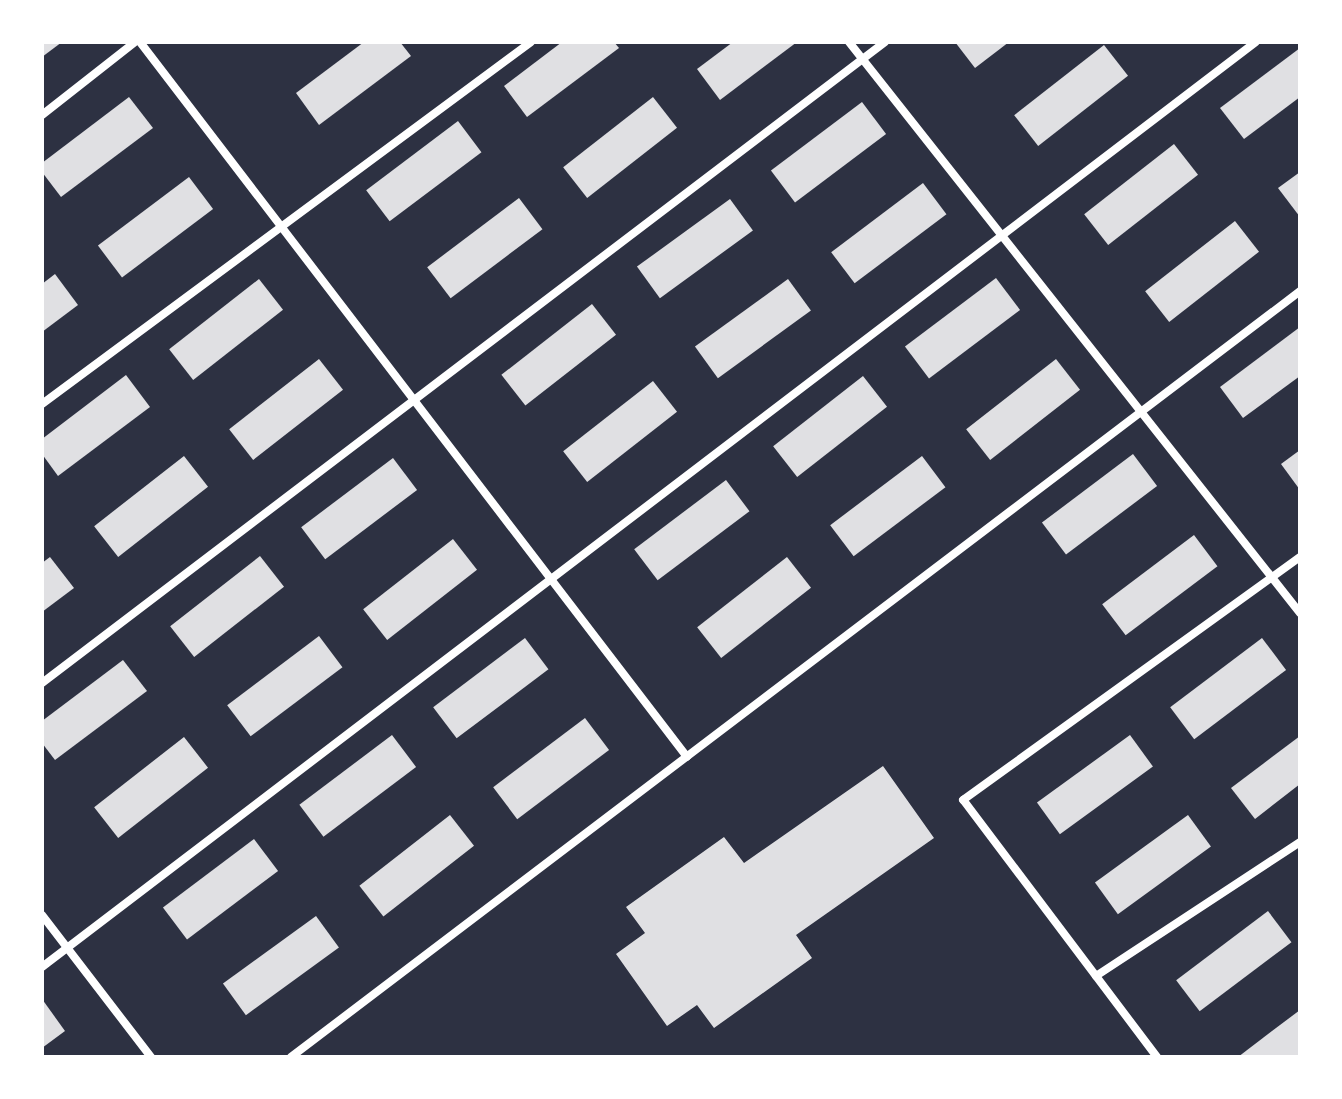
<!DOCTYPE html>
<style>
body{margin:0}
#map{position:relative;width:1342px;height:1099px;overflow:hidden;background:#2d3142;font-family:Cabin,sans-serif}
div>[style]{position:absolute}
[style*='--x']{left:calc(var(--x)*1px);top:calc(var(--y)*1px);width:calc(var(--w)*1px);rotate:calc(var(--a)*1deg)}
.building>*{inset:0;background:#e0e0e3;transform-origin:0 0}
.minor>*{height:8px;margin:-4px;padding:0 4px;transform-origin:4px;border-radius:4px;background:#fff}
span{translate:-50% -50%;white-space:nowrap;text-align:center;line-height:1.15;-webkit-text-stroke:6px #fff;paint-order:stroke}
.frame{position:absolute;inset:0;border:44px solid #fff;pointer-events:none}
</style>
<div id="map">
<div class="building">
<i style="clip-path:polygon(42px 42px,62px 42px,42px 57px)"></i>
<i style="clip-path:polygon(364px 42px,400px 42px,411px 56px,319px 125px,296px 93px)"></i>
<i style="clip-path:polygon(562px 42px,614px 42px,619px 48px,527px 117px,504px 86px)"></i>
<i style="clip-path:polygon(733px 42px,797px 42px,720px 100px,697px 69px)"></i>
<i style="clip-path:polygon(955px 42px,1009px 42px,975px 68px)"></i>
<i style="left:1104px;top:45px;width:39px;height:114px;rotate:52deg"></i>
<i style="clip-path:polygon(1300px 48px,1300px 97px,1244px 139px,1220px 108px)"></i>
<i style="clip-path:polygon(129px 97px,153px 128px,61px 197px,42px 172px,42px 163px)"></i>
<i style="left:653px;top:97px;width:39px;height:114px;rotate:52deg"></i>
<i style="left:862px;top:102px;width:40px;height:114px;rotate:53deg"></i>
<i style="left:458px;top:121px;width:39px;height:115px;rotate:53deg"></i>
<i style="left:1174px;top:144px;width:39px;height:114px;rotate:52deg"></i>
<i style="clip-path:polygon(1300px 172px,1300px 217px,1278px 188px)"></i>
<i style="left:189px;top:177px;width:40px;height:114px;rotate:53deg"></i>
<i style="left:923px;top:183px;width:39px;height:115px;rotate:53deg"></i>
<i style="left:519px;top:198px;width:39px;height:115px;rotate:53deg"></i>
<i style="left:730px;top:199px;width:39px;height:115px;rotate:54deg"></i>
<i style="left:1235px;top:221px;width:39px;height:114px;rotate:52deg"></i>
<i style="clip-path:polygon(55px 274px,78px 305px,42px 332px,42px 284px)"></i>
<i style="left:996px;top:278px;width:40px;height:114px;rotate:53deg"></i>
<i style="left:259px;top:279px;width:39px;height:114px;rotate:52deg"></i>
<i style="left:788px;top:279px;width:39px;height:115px;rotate:54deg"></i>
<i style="left:592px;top:304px;width:39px;height:115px;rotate:52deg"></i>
<i style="clip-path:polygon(1300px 327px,1300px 376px,1243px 418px,1220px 387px)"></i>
<i style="left:319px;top:359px;width:39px;height:114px;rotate:52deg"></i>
<i style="left:1056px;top:359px;width:39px;height:114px;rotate:52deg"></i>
<i style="clip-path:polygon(126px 375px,150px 407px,58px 476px,42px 454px,42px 439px)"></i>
<i style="left:863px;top:376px;width:39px;height:114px;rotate:52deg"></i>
<i style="left:653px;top:381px;width:39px;height:114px;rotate:52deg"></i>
<i style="clip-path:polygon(1300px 450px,1300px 490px,1281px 464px)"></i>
<i style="left:1133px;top:454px;width:40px;height:114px;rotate:53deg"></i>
<i style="left:184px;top:456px;width:39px;height:114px;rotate:52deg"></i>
<i style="left:922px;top:456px;width:39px;height:115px;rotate:53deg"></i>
<i style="left:393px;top:458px;width:40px;height:115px;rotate:53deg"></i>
<i style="left:726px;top:480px;width:39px;height:115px;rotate:53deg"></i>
<i style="left:1194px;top:535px;width:39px;height:115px;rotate:53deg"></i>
<i style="left:453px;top:539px;width:39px;height:114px;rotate:52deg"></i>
<i style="left:260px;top:556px;width:39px;height:114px;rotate:52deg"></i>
<i style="clip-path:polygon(50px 557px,74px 588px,42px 612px,42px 563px)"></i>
<i style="left:787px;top:557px;width:39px;height:114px;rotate:52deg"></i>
<i style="left:319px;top:636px;width:39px;height:115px;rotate:53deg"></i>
<i style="left:525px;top:638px;width:39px;height:115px;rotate:53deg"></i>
<i style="left:1262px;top:638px;width:40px;height:115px;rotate:53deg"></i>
<i style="clip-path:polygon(123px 660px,147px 691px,55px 760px,42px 743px,42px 721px)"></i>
<i style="left:585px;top:718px;width:40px;height:115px;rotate:53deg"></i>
<i style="left:392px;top:735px;width:40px;height:116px;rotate:53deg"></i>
<i style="left:1130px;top:735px;width:39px;height:115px;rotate:54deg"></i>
<i style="clip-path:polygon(1300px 736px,1300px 784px,1255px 819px,1231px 788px)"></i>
<i style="left:184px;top:737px;width:39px;height:114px;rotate:52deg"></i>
<i style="clip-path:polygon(883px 766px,934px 838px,796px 935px,812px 958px,714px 1028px,697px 1005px,667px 1026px,616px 954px,645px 933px,626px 907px,724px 837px,744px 863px)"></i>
<i style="left:450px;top:815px;width:39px;height:115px;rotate:52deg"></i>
<i style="left:1188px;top:815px;width:39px;height:115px;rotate:54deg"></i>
<i style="left:254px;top:839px;width:40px;height:114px;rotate:53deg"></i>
<i style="left:1268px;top:911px;width:39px;height:115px;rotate:53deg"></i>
<i style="left:316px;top:916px;width:39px;height:115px;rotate:54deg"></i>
<i style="clip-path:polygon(42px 999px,65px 1031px,42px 1048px)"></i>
<i style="clip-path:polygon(1300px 1010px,1300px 1057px,1238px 1057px,1280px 1025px)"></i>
</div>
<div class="minor">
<i style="--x:140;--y:42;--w:900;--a:52.58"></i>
<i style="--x:849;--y:42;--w:728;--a:51.7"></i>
<i style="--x:42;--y:115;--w:118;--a:-38.1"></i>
<i style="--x:42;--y:404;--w:608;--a:-36.51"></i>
<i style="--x:42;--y:683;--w:1059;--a:-37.25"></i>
<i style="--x:42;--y:915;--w:179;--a:52.5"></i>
<i style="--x:42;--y:967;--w:1526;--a:-37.31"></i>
<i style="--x:1096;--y:976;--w:244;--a:-33.3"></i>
<i style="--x:291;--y:1057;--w:1267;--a:-37.2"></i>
<i style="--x:1157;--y:1057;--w:322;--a:-127"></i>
<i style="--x:963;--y:800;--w:415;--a:-35.8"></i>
</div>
<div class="frame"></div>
</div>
